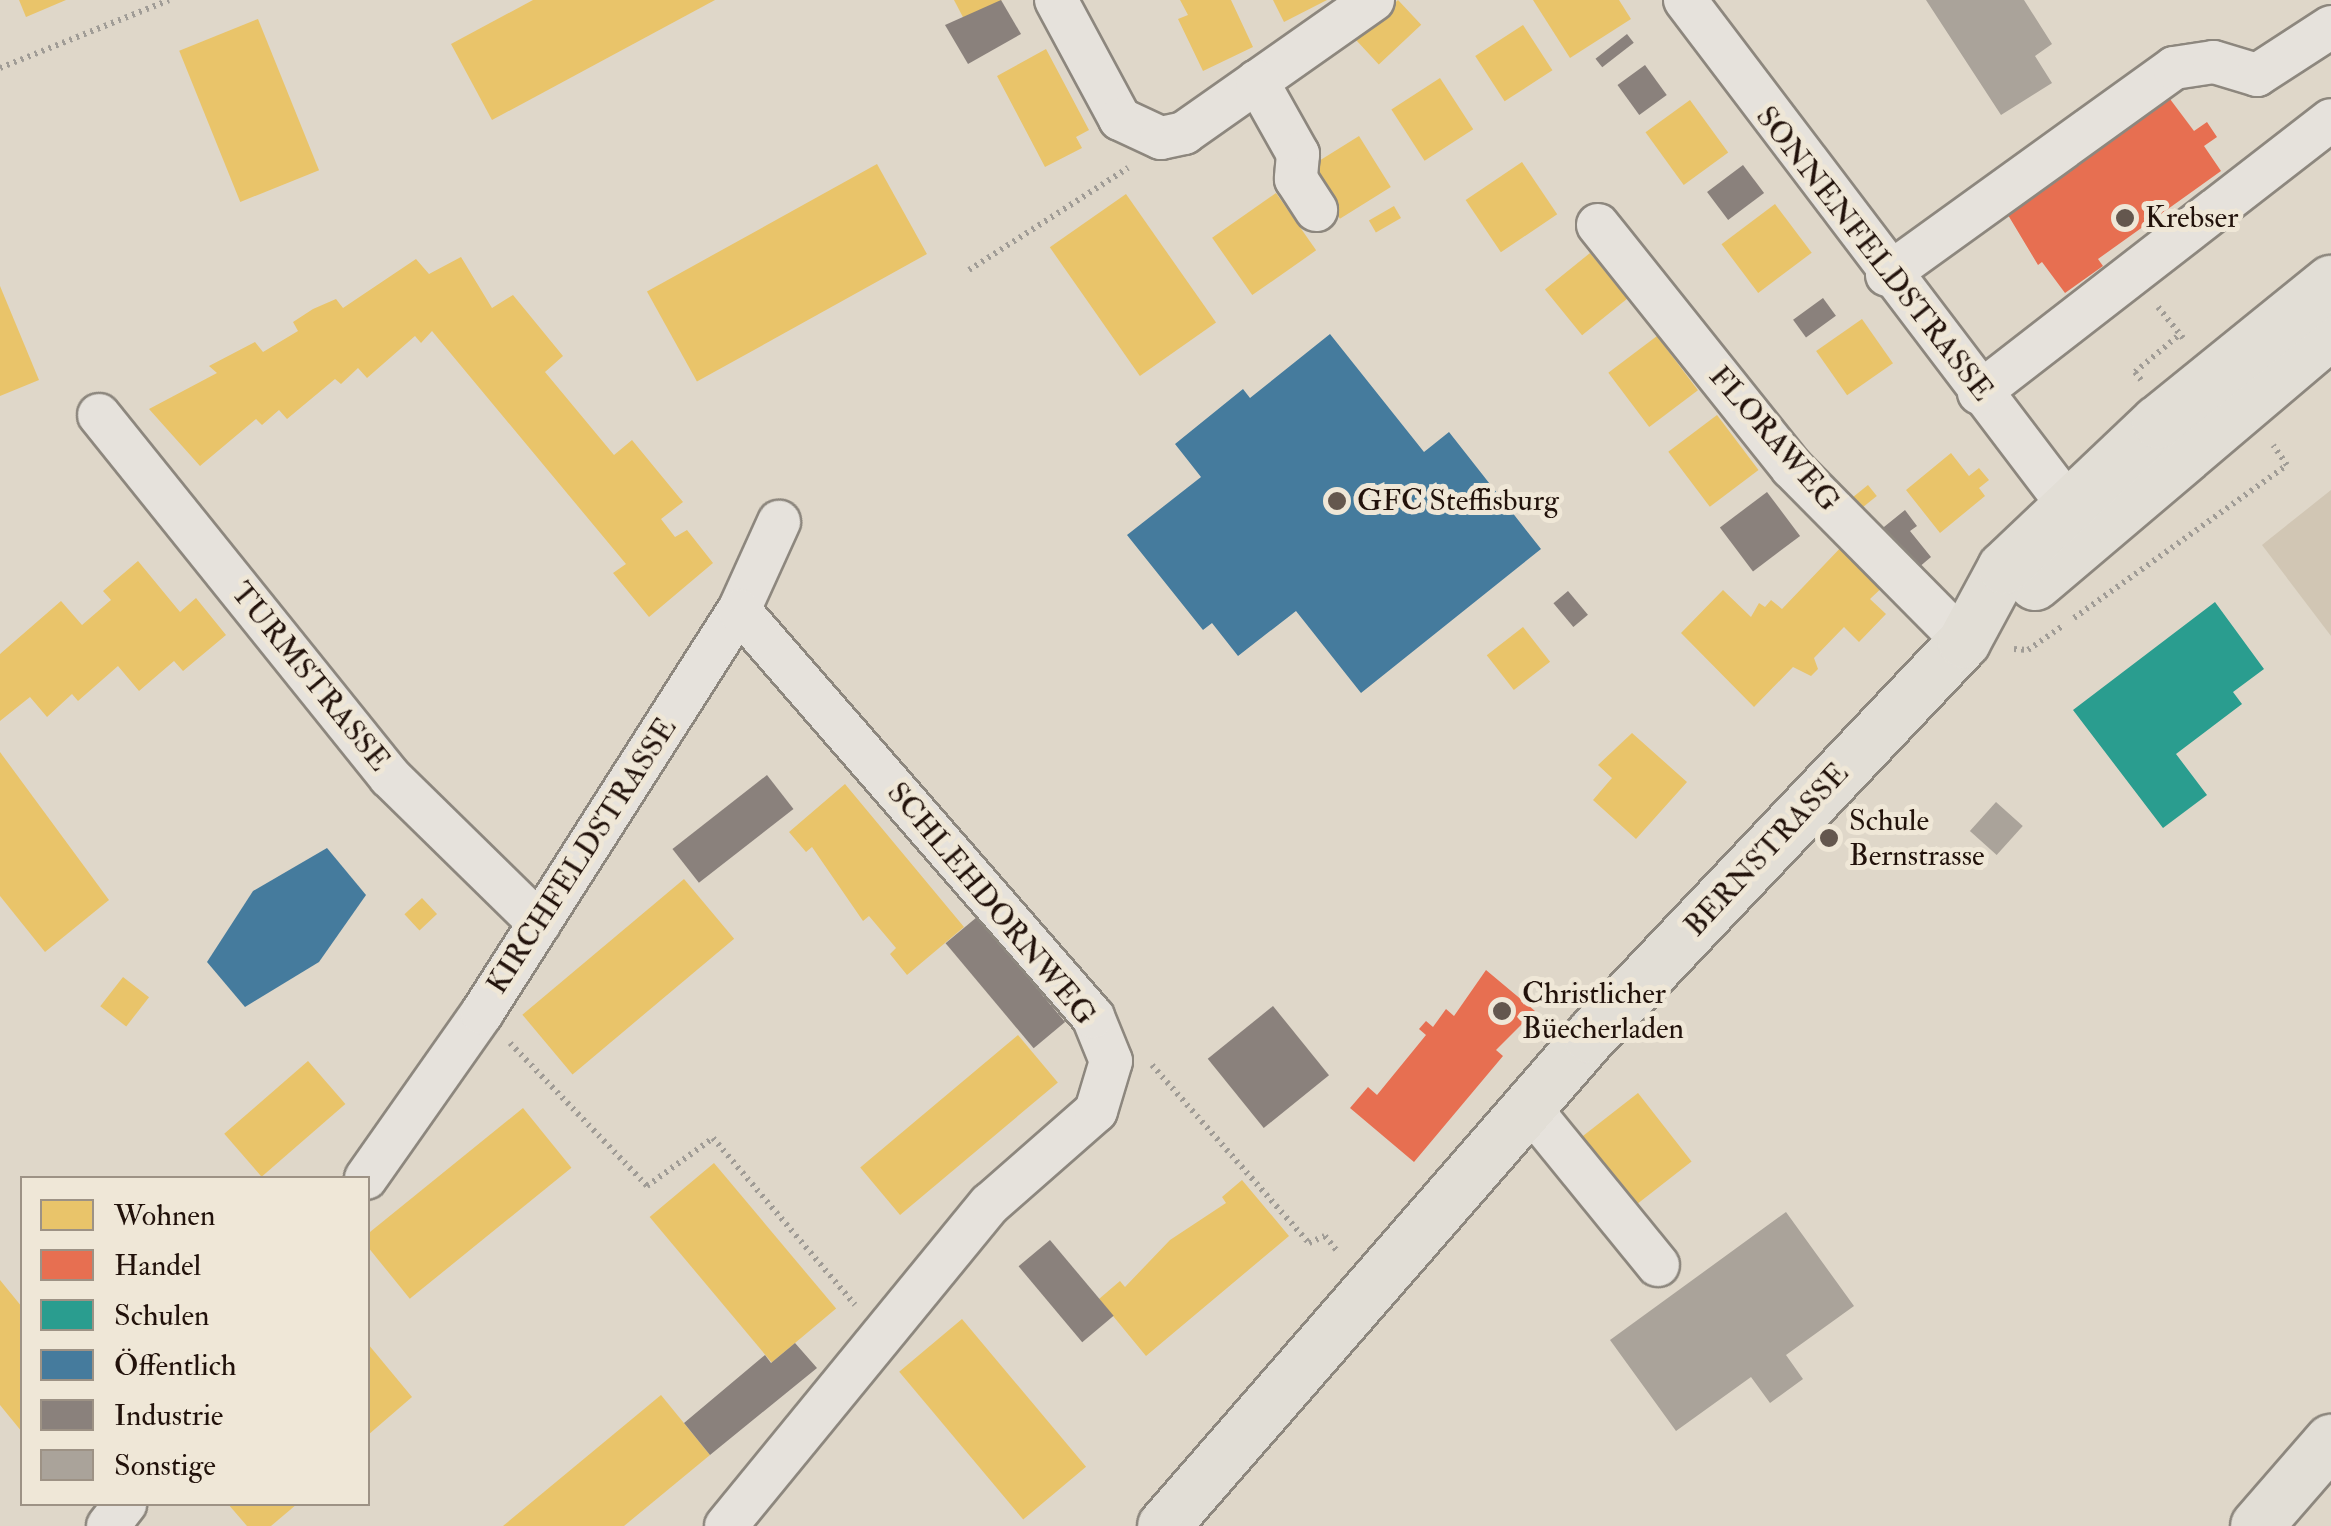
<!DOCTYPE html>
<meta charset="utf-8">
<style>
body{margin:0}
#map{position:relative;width:2331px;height:1526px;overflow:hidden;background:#dfd7c9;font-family:"IM FELL Double Pica",serif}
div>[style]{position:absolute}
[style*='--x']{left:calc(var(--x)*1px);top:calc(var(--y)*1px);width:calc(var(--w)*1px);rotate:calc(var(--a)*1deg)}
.green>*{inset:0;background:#d1c6b4}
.homes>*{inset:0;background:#e9c46a;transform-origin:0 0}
.shops>*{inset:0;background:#e76f51}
.schools>*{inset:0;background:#2a9d8f}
.public>*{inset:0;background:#457b9d}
.industry>*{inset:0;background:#8a817c;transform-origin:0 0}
.building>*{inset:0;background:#aaa39a;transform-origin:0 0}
.path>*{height:6px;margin-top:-3px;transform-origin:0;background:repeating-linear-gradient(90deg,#a09c96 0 2.5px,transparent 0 7.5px)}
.roads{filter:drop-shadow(2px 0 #8d877e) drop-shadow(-2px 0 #8d877e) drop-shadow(0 2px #8d877e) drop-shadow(0 -2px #8d877e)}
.minor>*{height:42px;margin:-21px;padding:0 21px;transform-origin:21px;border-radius:21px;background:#e6e2dc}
.major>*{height:52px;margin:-26px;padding:0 26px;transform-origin:26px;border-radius:26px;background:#e2ded6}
.dots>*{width:28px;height:28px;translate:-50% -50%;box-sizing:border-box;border:5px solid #efe7d7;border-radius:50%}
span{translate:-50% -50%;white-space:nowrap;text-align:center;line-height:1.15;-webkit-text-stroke:10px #efe7d7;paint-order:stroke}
.poi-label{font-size:30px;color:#22120b}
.left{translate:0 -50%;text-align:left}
.street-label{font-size:30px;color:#22120b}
.legend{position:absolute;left:20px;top:1176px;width:350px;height:330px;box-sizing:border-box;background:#efe7d7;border:2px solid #9d9285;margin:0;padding:12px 18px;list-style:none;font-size:30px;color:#22120b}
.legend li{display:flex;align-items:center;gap:20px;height:50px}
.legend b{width:50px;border:2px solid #9d9285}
</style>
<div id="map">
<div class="green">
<i style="clip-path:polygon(2331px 490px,2331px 636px,2262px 545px)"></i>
</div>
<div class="homes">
<i style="clip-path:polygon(19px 0,66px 0,26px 17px)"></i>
<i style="clip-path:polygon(533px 0,715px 0,492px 120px,451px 44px)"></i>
<i style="clip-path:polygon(954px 0,1002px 0,965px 21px)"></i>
<i style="clip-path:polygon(1180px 0,1231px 0,1253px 47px,1203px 71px,1178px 19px,1188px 15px)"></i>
<i style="clip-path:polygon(1273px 0,1327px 0,1284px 22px)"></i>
<i style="left:1398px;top:0;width:34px;height:58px;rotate:47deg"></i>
<i style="clip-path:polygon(1533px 0,1619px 0,1631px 19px,1570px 58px)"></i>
<i style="left:258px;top:19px;width:163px;height:85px;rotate:68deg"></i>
<i style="left:1523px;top:25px;width:54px;height:57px;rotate:57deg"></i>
<i style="clip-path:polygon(1046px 49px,1089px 130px,1076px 137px,1082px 148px,1045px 167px,997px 76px)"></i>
<i style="left:1440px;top:78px;width:61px;height:58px;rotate:57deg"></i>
<i style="left:1690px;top:100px;width:65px;height:55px;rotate:54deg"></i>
<i style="left:1359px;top:136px;width:60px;height:60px;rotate:58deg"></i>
<i style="left:1522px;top:162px;width:63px;height:68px;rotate:56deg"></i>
<i style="left:877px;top:164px;width:103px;height:263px;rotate:61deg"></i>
<i style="left:1276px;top:193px;width:70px;height:78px;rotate:55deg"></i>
<i style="left:1126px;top:194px;width:157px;height:93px;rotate:55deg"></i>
<i style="left:1775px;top:204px;width:61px;height:67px;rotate:53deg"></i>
<i style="left:1394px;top:206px;width:14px;height:29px;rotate:60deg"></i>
<i style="left:1590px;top:253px;width:59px;height:58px;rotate:51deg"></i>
<i style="clip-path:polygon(461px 257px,492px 308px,513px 295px,563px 356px,545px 372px,614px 455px,632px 440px,683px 502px,661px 519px,675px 537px,687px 530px,713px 563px,649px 617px,613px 573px,626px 564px,432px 331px,421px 343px,415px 336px,367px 378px,358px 368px,341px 384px,335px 379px,287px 419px,279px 410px,262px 425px,256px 419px,200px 466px,149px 409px,217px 373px,209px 366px,255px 342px,263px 352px,298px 331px,293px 322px,313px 309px,336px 299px,343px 308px,416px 259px,429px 274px)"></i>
<i style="clip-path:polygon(0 286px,39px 380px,0 396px)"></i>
<i style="left:1862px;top:319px;width:54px;height:56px;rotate:55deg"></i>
<i style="left:1657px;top:336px;width:68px;height:61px;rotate:53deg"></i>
<i style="left:1717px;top:415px;width:69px;height:61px;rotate:53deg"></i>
<i style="clip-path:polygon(1951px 453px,1969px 476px,1979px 468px,1989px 480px,1979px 488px,1985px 496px,1940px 533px,1906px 490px)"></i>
<i style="left:1868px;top:485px;width:14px;height:28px;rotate:51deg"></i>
<i style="clip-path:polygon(1846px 542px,1888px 582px,1870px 599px,1886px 614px,1859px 642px,1844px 627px,1814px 658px,1818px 669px,1811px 676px,1793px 667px,1754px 707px,1681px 633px,1723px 590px,1751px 617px,1759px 603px,1765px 607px,1771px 600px,1782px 609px)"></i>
<i style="clip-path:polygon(138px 561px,180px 612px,196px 598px,226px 635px,183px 671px,174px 661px,139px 691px,118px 666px,78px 701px,72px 694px,47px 717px,30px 697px,0 721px,0 654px,61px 601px,82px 625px,111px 600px,103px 591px)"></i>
<i style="left:1523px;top:627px;width:44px;height:46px;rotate:52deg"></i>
<i style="clip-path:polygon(1632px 733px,1687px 782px,1636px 839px,1593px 800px,1612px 778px,1598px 765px)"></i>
<i style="clip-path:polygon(0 752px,109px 900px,45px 952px,0 896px)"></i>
<i style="clip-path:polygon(845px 784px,964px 927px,907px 975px,890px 954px,896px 948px,869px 916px,863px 921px,812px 847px,806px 852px,789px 832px)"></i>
<i style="left:684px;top:879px;width:78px;height:211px;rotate:50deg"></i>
<i style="left:422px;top:898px;width:22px;height:24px;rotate:47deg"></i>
<i style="left:123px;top:977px;width:33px;height:37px;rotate:38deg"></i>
<i style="left:1018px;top:1035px;width:62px;height:206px;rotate:50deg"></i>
<i style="left:308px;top:1061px;width:57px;height:111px;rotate:49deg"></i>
<i style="left:1638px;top:1093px;width:87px;height:78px;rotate:52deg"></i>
<i style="left:523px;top:1108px;width:77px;height:208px;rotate:51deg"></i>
<i style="left:714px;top:1163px;width:190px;height:84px;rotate:50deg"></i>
<i style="clip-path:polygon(1242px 1180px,1289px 1236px,1146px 1356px,1099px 1299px,1120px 1281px,1125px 1287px,1170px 1240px,1226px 1203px,1222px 1197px)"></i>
<i style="clip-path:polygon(0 1280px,22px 1307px,22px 1432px,0 1405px)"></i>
<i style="left:962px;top:1319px;width:193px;height:82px;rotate:50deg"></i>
<i style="clip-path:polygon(368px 1344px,412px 1397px,368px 1435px)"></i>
<i style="clip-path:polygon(661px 1395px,710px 1455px,624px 1526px,503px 1526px)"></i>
<i style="clip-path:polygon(228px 1504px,297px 1504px,271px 1526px,247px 1526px)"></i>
</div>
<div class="shops">
<i style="clip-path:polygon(2167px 95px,2194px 131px,2207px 122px,2217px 137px,2204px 146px,2221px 171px,2098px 259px,2103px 266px,2065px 293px,2042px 262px,2038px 265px,2005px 210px)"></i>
<i style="clip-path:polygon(1486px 970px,1535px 1011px,1496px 1050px,1503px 1056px,1414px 1162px,1350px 1108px,1368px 1087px,1377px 1095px,1426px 1035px,1419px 1029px,1426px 1021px,1433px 1027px,1446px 1009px,1454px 1016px)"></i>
</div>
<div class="schools">
<i style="clip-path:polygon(2215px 602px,2264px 669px,2233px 692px,2242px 704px,2176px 754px,2207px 795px,2163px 828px,2073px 710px)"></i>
</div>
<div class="public">
<i style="clip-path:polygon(1330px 334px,1424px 452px,1449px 432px,1541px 549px,1361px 693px,1296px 611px,1238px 656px,1212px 623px,1203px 630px,1127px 535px,1201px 477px,1175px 444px,1243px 389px,1250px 398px)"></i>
<i style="clip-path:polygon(327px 848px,366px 895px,319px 962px,245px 1007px,207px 962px,253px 891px)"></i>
</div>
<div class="industry">
<i style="clip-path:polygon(1001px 0,1021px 34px,968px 64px,945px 25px)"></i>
<i style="left:1627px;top:34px;width:11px;height:40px;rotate:52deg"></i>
<i style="left:1645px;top:65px;width:37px;height:34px;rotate:54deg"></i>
<i style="left:1743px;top:165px;width:35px;height:45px;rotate:53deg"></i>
<i style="left:1823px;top:298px;width:22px;height:37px;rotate:54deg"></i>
<i style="left:1767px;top:492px;width:55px;height:59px;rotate:53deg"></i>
<i style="clip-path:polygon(1905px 510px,1917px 526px,1910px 531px,1931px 557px,1918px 568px,1879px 531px)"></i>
<i style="left:1568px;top:591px;width:31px;height:19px;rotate:50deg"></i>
<i style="left:767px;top:775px;width:43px;height:120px;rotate:52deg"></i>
<i style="left:977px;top:917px;width:137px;height:41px;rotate:50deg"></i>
<i style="left:1273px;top:1006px;width:89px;height:84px;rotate:51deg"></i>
<i style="left:1050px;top:1240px;width:99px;height:41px;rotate:50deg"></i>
<i style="clip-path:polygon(795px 1343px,817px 1368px,710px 1455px,684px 1423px,765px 1355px,771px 1363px)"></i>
</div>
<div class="building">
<i style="clip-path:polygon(1926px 0,2024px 0,2052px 44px,2035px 56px,2052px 83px,2001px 115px)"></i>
<i style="left:1996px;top:802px;width:36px;height:39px;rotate:42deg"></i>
<i style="clip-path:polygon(1786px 1212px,1854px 1306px,1786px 1355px,1803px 1379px,1770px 1403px,1751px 1377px,1676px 1431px,1610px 1340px)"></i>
</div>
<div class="path">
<i style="--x:0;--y:68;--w:182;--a:-21.9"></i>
<i style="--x:969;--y:270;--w:189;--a:-32.7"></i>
<i style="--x:2158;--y:307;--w:40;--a:51"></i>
<i style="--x:2141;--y:380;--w:10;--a:-127"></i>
<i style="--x:2135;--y:372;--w:59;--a:-40.2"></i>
<i style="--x:2074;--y:618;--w:262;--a:-35.7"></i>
<i style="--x:2287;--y:465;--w:24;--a:-125"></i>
<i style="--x:2014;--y:649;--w:14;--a:4"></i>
<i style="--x:2028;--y:650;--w:44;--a:-34.8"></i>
<i style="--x:510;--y:1043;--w:198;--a:46.2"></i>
<i style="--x:647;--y:1186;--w:82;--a:-36"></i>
<i style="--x:713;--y:1138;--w:219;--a:49.6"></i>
<i style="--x:1152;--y:1065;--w:237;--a:48.6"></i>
<i style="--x:1309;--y:1243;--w:17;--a:-24"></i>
<i style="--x:1325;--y:1236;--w:22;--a:51"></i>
</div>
<div class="roads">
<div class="minor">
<i style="--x:1056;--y:0;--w:135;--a:61.7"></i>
<i style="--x:1120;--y:119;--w:45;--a:24.9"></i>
<i style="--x:1161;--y:138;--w:24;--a:-12"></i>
<i style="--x:1184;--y:133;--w:231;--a:-35.1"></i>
<i style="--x:1685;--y:0;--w:634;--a:52.82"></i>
<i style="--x:1257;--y:81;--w:84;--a:60.7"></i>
<i style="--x:1298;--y:154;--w:25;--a:95"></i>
<i style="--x:1296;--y:179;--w:37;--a:57"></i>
<i style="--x:1598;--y:225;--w:311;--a:51.4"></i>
<i style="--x:1792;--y:468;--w:245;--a:45.3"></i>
<i style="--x:1887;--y:275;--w:354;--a:-35.8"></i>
<i style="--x:2174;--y:68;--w:40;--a:-8.5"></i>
<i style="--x:2214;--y:62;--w:45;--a:16.8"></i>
<i style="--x:2257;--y:75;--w:88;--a:-33"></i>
<i style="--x:1979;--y:393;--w:445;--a:-37.8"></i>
<i style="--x:99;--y:415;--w:464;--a:51.2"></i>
<i style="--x:390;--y:777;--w:209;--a:44.4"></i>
<i style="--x:1529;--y:1107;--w:204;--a:50.8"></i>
<i style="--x:366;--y:1178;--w:202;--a:-54.9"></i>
<i style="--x:482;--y:1013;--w:478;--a:-57.5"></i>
<i style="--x:739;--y:610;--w:97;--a:-65.6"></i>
<i style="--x:108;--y:1526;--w:28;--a:-52"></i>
<i style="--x:726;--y:1526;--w:416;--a:-50.7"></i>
<i style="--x:990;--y:1204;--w:141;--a:-41.3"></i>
<i style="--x:1096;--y:1111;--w:52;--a:-73.3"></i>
<i style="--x:1111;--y:1061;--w:48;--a:-112.2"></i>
<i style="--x:1093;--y:1017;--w:539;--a:-131.02"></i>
</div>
<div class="major">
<i style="--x:2035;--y:584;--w:388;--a:-40.3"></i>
<i style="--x:1164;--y:1526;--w:649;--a:-48.94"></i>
<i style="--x:1590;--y:1037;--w:544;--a:-46.56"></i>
<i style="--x:1964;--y:642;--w:84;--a:-61.6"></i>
<i style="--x:2004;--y:568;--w:212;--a:-43.5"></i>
<i style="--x:2158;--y:422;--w:223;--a:-39"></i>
<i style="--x:2257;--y:1526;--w:113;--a:-49"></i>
</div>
</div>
<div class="dots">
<i style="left:2125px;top:218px;background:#64574e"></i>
<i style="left:1337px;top:501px;background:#64574e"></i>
<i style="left:1829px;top:838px;background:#64574e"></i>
<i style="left:1502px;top:1011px;background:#64574e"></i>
</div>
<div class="poi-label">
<span class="left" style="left:2145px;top:218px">Krebser</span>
<span class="left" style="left:1357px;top:501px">GFC Steffisburg</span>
<span class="left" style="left:1849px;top:838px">Schule<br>Bernstrasse</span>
<span class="left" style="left:1522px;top:1011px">Christlicher<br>Büecherladen</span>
</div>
<div class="street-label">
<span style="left:1874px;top:254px;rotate:52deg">SONNENFELDSTRASSE</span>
<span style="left:1774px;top:439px;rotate:49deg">FLORAWEG</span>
<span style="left:310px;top:677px;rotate:51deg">TURMSTRASSE</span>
<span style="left:1767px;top:850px;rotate:-47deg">BERNSTRASSE</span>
<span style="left:582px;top:856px;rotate:-57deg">KIRCHFELDSTRASSE</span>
<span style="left:991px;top:904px;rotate:50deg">SCHLEHDORNWEG</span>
</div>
<ul class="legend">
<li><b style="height:28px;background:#e9c46a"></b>Wohnen</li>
<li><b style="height:28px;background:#e76f51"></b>Handel</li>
<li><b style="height:28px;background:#2a9d8f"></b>Schulen</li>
<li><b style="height:28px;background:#457b9d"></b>Öffentlich</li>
<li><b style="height:28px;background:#8a817c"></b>Industrie</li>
<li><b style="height:28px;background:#aaa39a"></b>Sonstige</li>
</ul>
</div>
